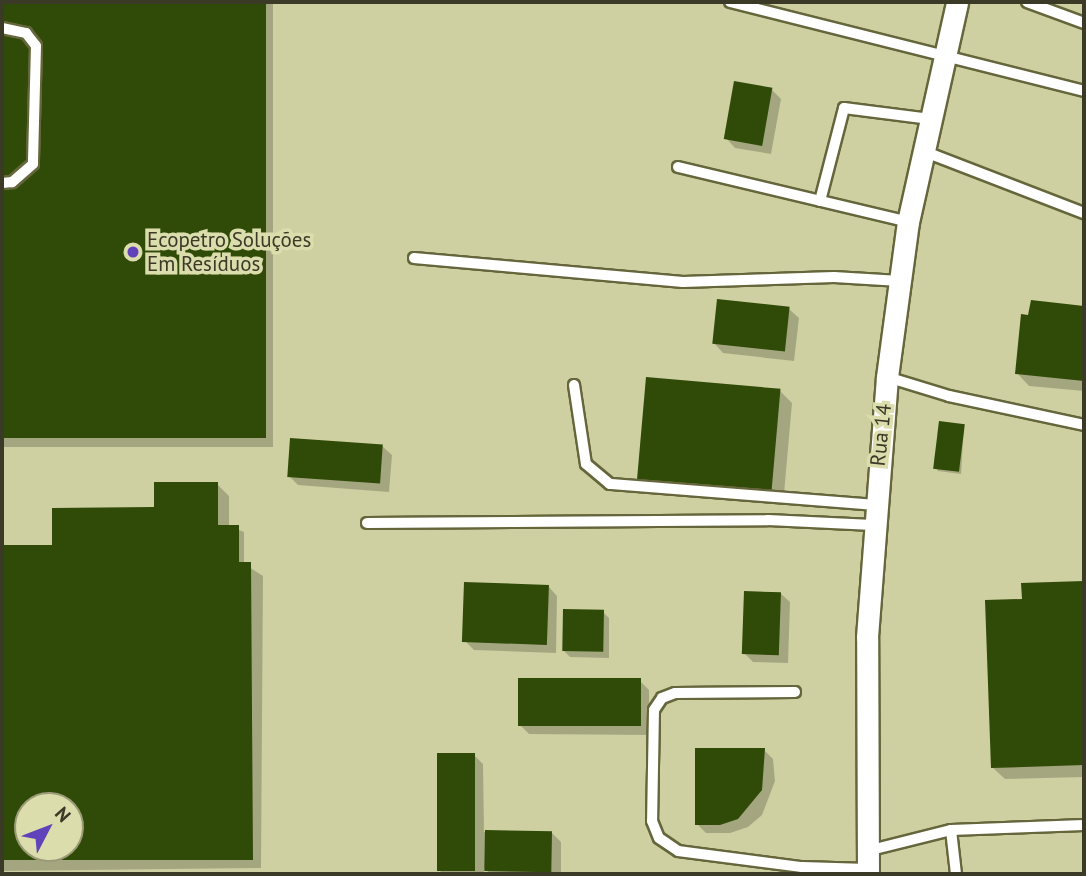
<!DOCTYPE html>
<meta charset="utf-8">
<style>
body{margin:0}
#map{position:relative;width:1086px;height:876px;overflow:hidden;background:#ced0a1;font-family:"PT Sans",sans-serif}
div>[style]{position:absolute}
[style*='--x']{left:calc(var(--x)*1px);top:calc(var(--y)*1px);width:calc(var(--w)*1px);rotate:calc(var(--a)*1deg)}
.shadow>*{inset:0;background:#0003;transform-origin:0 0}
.building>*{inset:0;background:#304a08;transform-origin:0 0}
.roads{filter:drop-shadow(2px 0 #65663b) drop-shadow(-2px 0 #65663b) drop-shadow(0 2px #65663b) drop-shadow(0 -2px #65663b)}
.lane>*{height:10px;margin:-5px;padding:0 5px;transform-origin:5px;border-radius:5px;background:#fff}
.street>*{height:21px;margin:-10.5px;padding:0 10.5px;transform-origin:10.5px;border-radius:10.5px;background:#fff}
.dots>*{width:19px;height:19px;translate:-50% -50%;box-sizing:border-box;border:4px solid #dbddad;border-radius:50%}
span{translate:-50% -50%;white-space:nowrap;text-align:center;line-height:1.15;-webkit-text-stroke:7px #dbddad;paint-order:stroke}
.poi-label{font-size:21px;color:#3a3a27}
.left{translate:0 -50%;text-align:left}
.street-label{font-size:21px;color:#3a3a27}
.frame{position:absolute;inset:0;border:4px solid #3a3a27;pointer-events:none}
.north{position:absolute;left:14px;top:792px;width:70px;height:70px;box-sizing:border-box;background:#dbddad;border:2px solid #9b9c77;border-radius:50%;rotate:48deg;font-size:19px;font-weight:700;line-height:28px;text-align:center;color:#3a3a27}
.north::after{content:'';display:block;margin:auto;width:24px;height:32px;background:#6042ba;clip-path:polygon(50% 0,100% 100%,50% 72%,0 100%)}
</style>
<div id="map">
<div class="shadow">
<i style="left:2px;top:2px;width:271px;height:445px"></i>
<i style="clip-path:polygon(772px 90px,781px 99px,771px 154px,735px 148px,726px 138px)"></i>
<i style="clip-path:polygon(1032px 302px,1084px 308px,1084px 391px,1029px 386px,1017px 373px)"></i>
<i style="clip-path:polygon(789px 309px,799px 318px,794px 361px,723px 353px,714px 343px)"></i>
<i style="clip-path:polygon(780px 391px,792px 403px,783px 505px,651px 493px,639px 480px)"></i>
<i style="clip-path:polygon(964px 426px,961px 474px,938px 471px,936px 468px)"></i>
<i style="clip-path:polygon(382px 446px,392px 455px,389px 492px,298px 485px,289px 476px)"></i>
<i style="clip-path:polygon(evenodd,217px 484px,229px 496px,229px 526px,244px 532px,244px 564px,263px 576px,261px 868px,2px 871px,2px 547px,54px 547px,217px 484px,28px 806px,70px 806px,70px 848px,28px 848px,28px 806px)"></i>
<i style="clip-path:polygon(1084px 583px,1084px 777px,1005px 779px,992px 767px,1026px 600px,1023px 584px)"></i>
<i style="clip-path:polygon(548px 586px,557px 596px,556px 653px,474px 650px,465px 641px)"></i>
<i style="clip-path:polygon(780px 593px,790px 602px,788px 663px,753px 662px,744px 653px)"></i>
<i style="clip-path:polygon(603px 612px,609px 618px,609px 658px,570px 657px,564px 651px)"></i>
<i style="clip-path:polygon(640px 681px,649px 690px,649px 735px,529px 734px,520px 725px)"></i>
<i style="clip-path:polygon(764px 750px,773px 759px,775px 781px,762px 815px,748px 827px,730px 833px,706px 833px,697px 824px)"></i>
<i style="clip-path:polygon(474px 755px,483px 764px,484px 832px,551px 832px,561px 842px,561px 874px,491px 874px,484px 868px,484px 874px,443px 874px,439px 870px)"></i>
</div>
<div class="building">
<i style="left:2px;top:2px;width:264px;height:436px"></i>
<i style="left:734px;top:81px;width:39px;height:59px;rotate:10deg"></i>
<i style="left:717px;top:299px;width:73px;height:45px;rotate:6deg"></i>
<i style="clip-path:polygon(1031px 300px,1084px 306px,1084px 381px,1015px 374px,1021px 314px,1028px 315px)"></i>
<i style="left:646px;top:377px;width:135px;height:104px;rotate:5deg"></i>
<i style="left:939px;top:421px;width:26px;height:48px;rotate:7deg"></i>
<i style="left:290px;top:438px;width:93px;height:39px;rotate:4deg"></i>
<i style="clip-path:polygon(evenodd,154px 482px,218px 482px,218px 525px,239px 525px,239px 562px,251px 562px,253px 860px,2px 860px,2px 545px,52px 545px,52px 508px,154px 507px,154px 482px,28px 806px,70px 806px,70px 848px,28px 848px,28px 806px)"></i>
<i style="clip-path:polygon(1084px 581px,1084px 765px,991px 768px,985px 600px,1022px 599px,1021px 583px)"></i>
<i style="left:464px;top:582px;width:85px;height:60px;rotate:2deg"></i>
<i style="left:744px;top:591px;width:37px;height:63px;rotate:2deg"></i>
<i style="left:563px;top:609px;width:41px;height:42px;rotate:1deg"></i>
<i style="left:518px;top:678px;width:123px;height:48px"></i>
<i style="clip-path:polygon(695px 748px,765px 748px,762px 790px,738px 819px,720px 825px,695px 825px)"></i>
<i style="left:437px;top:753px;width:38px;height:118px"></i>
<i style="left:485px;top:830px;width:67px;height:41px;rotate:1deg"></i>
</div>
<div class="roads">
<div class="lane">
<i style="--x:730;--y:2;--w:365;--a:14.1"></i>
<i style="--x:1027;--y:2;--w:61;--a:20.2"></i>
<i style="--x:2;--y:28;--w:25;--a:12"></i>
<i style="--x:26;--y:33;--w:16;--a:52"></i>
<i style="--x:36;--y:46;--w:118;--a:91.5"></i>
<i style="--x:33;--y:164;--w:28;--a:139"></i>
<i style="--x:12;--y:182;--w:10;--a:174"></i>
<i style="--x:923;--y:151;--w:173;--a:21.1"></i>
<i style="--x:678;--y:167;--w:236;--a:13.4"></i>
<i style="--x:820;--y:201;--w:96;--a:-75.5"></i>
<i style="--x:844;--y:108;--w:87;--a:7.3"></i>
<i style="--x:414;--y:258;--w:270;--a:5.1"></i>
<i style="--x:683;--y:282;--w:151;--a:-1.9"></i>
<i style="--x:834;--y:277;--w:66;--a:3.5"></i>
<i style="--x:887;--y:377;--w:65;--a:17"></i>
<i style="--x:949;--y:396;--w:138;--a:12.1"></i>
<i style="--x:574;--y:385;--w:80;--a:81.4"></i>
<i style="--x:586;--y:464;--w:31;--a:40"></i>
<i style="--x:610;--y:484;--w:265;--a:4.5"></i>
<i style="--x:367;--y:523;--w:401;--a:-0.4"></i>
<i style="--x:768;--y:520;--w:105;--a:2.7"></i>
<i style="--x:795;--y:692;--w:120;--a:179.5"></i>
<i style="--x:675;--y:693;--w:14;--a:159"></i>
<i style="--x:662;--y:698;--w:14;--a:124"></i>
<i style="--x:654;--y:710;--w:111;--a:91"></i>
<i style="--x:652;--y:821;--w:18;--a:68"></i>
<i style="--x:659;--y:838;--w:23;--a:34"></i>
<i style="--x:678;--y:851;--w:125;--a:7.4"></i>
<i style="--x:802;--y:867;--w:66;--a:1.7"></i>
<i style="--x:951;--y:830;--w:44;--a:83.5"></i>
<i style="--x:867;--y:851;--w:87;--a:-14"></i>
<i style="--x:951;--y:830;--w:133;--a:-2.2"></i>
</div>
<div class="street">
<i style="--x:868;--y:874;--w:237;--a:-90.2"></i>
<i style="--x:867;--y:637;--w:261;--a:-85.6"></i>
<i style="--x:887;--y:377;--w:156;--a:-82.3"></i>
<i style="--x:908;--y:222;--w:225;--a:-77.4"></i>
</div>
</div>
<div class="dots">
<i style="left:133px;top:252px;background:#6042ba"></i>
</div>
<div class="poi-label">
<span class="left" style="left:147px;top:252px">Ecopetro Soluções<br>Em Resíduos</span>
</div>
<div class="street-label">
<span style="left:881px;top:435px;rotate:-84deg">Rua 14</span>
</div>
<div class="frame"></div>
<div class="north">N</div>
</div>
